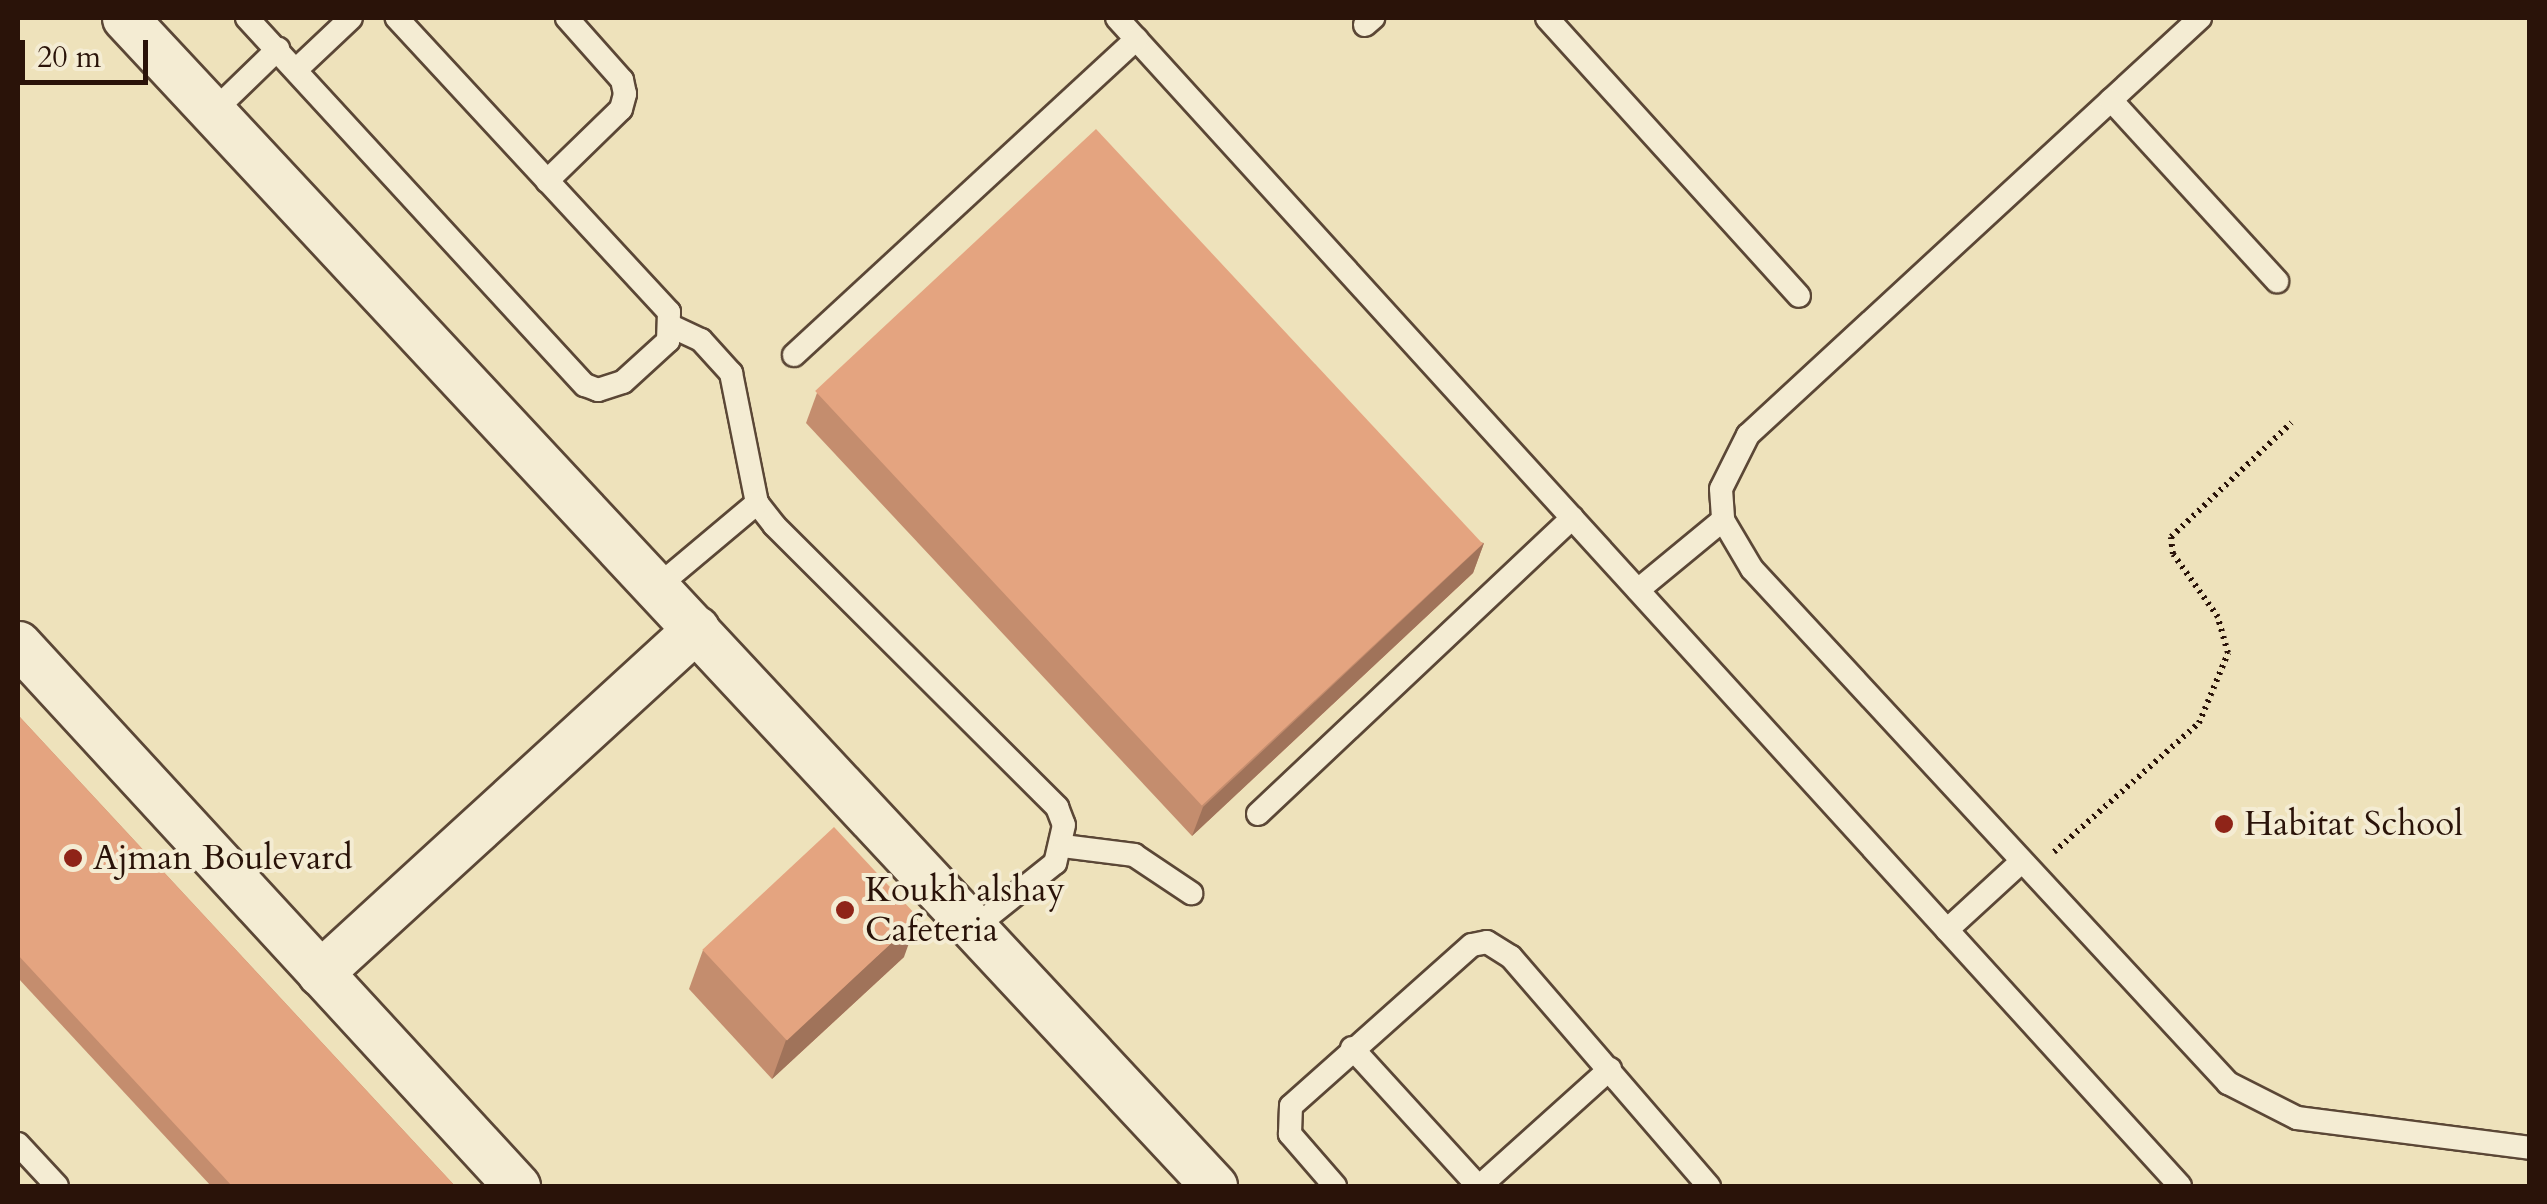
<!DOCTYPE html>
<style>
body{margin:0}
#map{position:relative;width:2547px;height:1204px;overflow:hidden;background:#eee2bb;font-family:Cardo,serif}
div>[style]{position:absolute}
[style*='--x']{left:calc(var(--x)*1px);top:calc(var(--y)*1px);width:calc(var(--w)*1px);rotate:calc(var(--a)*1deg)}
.path>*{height:6px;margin-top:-3px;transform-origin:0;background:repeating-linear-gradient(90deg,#2a1309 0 2.5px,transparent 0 7.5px)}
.roads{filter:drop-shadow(2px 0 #5b4736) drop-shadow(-2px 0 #5b4736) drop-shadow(0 2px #5b4736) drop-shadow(0 -2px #5b4736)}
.lane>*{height:22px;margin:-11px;padding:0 11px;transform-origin:11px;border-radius:11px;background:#f4ecd3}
.street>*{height:45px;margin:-22.5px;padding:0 22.5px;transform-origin:22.5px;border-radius:22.5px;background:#f4ecd3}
.wall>*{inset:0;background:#c48d6e}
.shaded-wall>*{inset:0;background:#a0735a}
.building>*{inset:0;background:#e4a480;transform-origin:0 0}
.dots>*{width:28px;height:28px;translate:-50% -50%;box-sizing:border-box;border:5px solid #f4ecd3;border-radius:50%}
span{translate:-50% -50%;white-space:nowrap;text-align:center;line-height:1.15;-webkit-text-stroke:8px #f4ecd3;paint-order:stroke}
.poi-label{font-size:35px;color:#2a1309}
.left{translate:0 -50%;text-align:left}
.frame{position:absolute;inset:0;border:20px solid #2a1309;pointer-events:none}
.scale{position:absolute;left:20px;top:40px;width:128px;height:45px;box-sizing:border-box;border:5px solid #2a1309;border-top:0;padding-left:12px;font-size:30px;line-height:35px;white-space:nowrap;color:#2a1309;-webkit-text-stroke:8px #f4ecd3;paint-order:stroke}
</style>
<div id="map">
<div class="path">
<i style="--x:2054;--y:852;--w:194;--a:-41.7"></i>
<i style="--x:2199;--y:723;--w:76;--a:-67.5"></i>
<i style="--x:2228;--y:653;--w:37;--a:-106"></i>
<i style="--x:2218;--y:617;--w:77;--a:-125.5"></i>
<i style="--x:2173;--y:554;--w:17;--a:-97"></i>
<i style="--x:2171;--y:537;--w:166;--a:-43.5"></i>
</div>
<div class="roads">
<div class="lane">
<i style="--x:247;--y:18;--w:499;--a:47.4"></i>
<i style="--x:585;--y:385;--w:14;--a:21"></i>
<i style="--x:598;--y:390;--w:26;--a:-18"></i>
<i style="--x:623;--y:382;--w:61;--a:-42.3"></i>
<i style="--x:668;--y:341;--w:29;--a:-88"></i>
<i style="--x:669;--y:312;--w:401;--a:-132.8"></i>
<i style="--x:1117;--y:18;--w:1579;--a:47.69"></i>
<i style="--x:1547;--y:18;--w:375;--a:47.8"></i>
<i style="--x:2200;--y:18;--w:615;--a:137.31"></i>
<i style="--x:1748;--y:435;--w:60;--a:116.6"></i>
<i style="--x:1721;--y:489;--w:31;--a:86"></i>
<i style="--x:1723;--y:520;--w:57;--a:59.4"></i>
<i style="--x:1752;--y:569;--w:701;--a:47.2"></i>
<i style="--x:2228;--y:1083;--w:77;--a:26.9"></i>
<i style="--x:2297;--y:1118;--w:235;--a:7.3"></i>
<i style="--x:1365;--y:25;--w:11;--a:-41"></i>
<i style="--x:297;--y:69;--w:74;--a:-43.4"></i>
<i style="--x:2111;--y:100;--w:246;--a:47.5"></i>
<i style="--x:215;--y:110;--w:88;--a:-44.1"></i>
<i style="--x:547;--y:181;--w:103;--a:-44.2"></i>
<i style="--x:621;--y:109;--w:16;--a:-75"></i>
<i style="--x:625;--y:94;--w:14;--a:-102"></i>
<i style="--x:622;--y:80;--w:83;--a:-131.6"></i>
<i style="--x:673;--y:327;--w:31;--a:25"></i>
<i style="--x:701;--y:340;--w:45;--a:47.7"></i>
<i style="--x:731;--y:373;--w:133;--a:78.7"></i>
<i style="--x:757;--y:503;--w:28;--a:52"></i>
<i style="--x:774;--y:525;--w:400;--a:44.9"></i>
<i style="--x:1057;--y:807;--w:19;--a:69"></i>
<i style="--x:1064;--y:825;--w:39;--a:103"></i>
<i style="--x:1055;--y:863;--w:104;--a:141.3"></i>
<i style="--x:794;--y:355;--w:466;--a:-42.7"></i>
<i style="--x:657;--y:587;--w:131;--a:-40"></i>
<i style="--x:1638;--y:590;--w:110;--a:-39.5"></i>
<i style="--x:1258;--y:814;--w:432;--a:-43.3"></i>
<i style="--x:1063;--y:846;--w:72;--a:7.2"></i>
<i style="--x:1134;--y:855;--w:69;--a:33.7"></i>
<i style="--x:1947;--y:930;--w:100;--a:-42.6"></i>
<i style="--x:1352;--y:1048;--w:187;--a:47.6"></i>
<i style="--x:18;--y:1144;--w:57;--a:47.1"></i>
<i style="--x:1335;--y:1186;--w:69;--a:-130.9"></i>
<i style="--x:1290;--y:1134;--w:28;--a:-88"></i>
<i style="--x:1291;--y:1106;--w:242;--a:-41.7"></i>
<i style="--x:1472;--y:945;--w:15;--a:-11"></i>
<i style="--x:1487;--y:942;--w:28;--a:32"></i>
<i style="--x:1511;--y:957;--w:303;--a:49.2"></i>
<i style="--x:1480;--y:1186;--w:175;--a:-42"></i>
</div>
<div class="street">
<i style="--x:125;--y:18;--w:1597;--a:47"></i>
<i style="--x:18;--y:644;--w:737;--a:47.37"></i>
<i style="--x:320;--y:973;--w:510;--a:-42.46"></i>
</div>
</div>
<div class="wall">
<i style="clip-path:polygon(817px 393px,1484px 543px,1473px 573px,1192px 836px,806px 423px)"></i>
<i style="clip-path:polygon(18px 715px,455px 1186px,211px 1186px,18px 978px)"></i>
<i style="clip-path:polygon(703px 950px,904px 957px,772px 1079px,689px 989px)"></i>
</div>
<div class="shaded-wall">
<i style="clip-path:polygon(1484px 543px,1473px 573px,1192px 836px,1203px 807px)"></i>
<i style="clip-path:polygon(918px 918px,904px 957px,772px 1079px,786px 1040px)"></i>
</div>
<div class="building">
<i style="left:1096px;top:129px;width:567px;height:384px;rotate:47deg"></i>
<i style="clip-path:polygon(18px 715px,455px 1186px,232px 1186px,18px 955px)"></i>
<i style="left:834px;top:827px;width:124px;height:180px;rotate:47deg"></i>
</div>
<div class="dots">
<i style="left:2224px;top:824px;background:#8f2418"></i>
<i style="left:73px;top:858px;background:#8f2418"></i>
<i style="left:845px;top:910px;background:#8f2418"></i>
</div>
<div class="poi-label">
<span class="left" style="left:2244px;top:824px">Habitat School</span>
<span class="left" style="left:93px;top:858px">Ajman Boulevard</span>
<span class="left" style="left:865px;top:910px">Koukh alshay<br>Cafeteria</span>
</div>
<div class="frame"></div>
<div class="scale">20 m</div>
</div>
